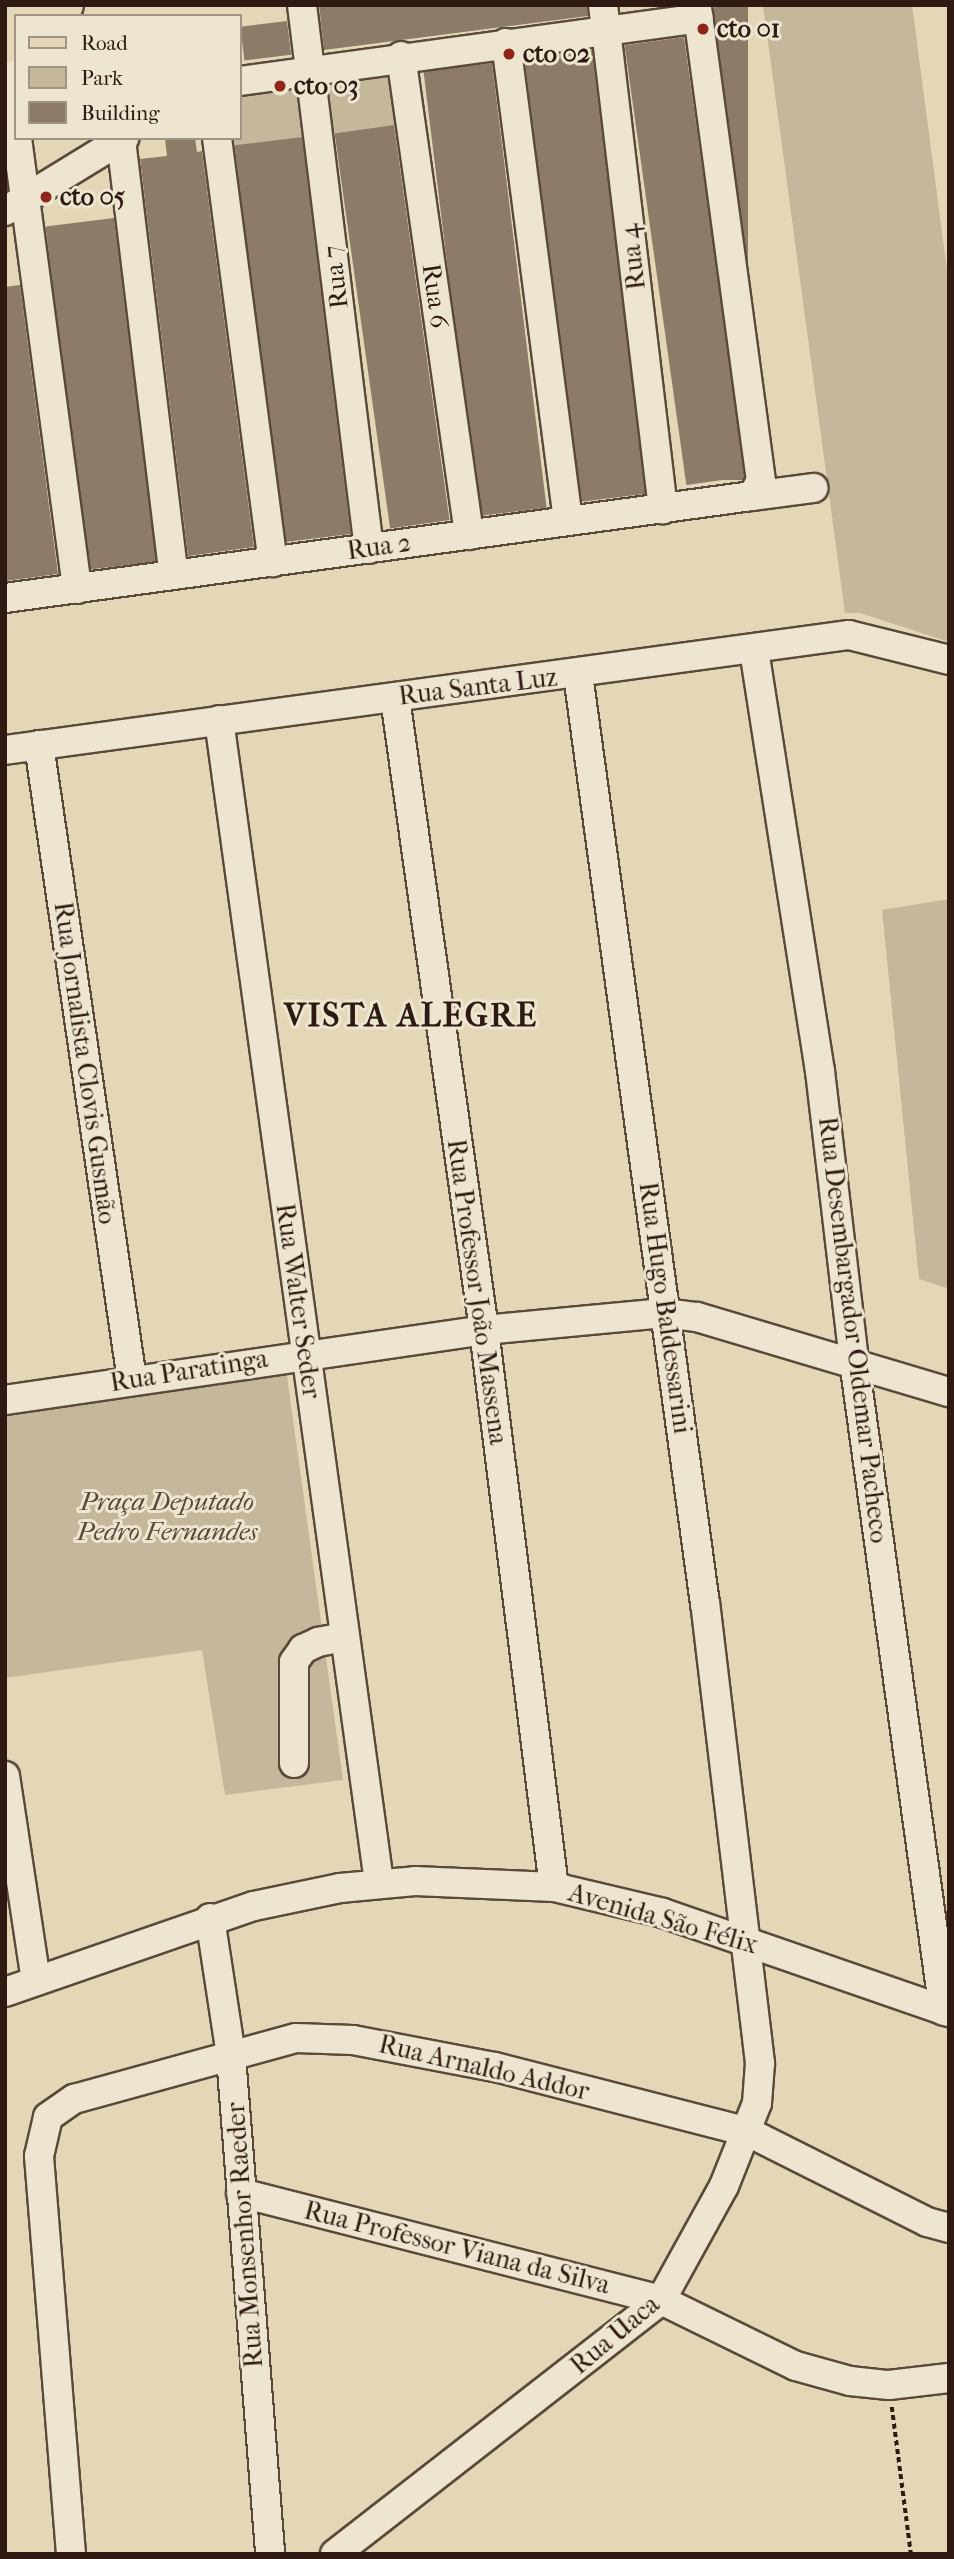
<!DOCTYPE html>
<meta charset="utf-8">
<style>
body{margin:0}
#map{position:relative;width:954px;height:2559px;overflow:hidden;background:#e3d7b7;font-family:"IM FELL French Canon",serif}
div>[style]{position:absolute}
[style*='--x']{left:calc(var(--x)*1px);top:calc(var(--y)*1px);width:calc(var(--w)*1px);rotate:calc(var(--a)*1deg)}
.green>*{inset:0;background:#c4b79b;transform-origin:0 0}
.building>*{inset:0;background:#8c7c67;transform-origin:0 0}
.path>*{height:3.5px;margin-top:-1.75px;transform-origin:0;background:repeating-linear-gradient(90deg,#2e1a10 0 5px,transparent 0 8.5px)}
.roads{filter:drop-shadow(2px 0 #5b493a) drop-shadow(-2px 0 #5b493a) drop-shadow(0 2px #5b493a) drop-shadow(0 -2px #5b493a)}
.minor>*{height:28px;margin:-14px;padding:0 14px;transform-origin:14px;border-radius:14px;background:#ede5d0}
.major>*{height:35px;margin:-17.5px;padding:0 17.5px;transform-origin:17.5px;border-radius:17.5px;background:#e3d7b7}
.dots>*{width:19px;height:19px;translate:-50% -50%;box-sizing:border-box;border:4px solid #ede5d0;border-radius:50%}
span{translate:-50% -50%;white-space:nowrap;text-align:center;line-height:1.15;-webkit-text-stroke:6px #ede5d0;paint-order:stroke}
.poi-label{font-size:26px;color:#2e1a10;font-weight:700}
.left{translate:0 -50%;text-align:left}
.street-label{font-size:26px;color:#2e1a10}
.park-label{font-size:26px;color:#5b493a;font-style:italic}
.district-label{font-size:33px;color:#2e1a10;font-weight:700;letter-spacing:2px}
.frame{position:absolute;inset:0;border:7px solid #2e1a10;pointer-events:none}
.legend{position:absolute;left:14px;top:14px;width:228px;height:126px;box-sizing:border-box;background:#ede5d0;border:2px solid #a19483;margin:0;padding:9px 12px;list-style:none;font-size:21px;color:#2e1a10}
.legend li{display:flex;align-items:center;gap:14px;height:35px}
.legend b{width:35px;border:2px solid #a19483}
</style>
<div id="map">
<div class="green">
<i style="clip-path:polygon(763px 5px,912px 5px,949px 285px,949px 642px,860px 613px,845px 613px)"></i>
<i style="left:396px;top:71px;width:53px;height:72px;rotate:82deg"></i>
<i style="clip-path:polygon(298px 84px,305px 137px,234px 146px,233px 138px,240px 138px,240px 91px)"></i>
<i style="clip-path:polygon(949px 899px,949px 1289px,919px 1279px,882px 910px)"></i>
<i style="clip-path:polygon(285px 1362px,343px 1780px,225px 1795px,202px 1650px,5px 1678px,5px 1405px)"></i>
</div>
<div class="building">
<i style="clip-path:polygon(319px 5px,587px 5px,588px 16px,324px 50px)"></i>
<i style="left:714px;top:5px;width:34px;height:475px"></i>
<i style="left:287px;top:21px;width:34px;height:47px;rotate:83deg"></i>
<i style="left:684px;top:37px;width:444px;height:60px;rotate:82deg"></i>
<i style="left:592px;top:50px;width:447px;height:68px;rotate:83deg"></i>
<i style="left:492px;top:63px;width:448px;height:69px;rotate:83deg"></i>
<i style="left:394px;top:125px;width:399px;height:60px;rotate:82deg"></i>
<i style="left:302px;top:137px;width:400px;height:68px;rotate:83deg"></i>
<i style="clip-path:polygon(165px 138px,195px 138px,197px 152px,202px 151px,254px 547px,188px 556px,140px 159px,167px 156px)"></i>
<i style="left:114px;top:218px;width:346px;height:69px;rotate:83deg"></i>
<i style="clip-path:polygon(20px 285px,58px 574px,5px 581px,5px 287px)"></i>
</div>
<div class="path">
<i style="--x:892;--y:2407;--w:148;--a:82.6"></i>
</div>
<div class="roads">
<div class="minor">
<i style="--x:302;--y:5;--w:548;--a:82.98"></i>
<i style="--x:603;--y:5;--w:508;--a:83.21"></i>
<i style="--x:506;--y:43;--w:482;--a:82.6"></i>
<i style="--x:5;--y:44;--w:82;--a:82.3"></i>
<i style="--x:401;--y:56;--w:484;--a:81.9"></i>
<i style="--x:240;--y:81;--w:463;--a:-7.8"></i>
<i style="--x:17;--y:138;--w:455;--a:82.4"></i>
<i style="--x:217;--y:138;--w:428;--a:82.5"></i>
<i style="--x:121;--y:140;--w:438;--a:83.1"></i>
<i style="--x:5;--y:211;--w:140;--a:-31.5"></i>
<i style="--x:752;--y:496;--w:62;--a:-7.5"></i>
<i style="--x:5;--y:598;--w:754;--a:-7.78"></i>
<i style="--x:752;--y:496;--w:17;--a:-59"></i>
<i style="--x:761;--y:481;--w:480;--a:-97.7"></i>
<i style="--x:754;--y:650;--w:426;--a:81.1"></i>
<i style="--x:820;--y:1071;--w:292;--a:83.3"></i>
<i style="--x:854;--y:1361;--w:656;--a:82.12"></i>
<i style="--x:395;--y:698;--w:638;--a:81.98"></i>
<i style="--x:484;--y:1330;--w:561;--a:82.84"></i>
<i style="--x:219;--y:720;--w:1173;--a:82.16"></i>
<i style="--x:39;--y:745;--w:642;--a:81.67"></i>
<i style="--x:5;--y:750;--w:852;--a:-7.76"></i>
<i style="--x:849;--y:635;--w:103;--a:14"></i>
<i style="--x:5;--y:1400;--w:484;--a:-8.3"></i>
<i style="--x:484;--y:1330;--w:181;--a:-5.4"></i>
<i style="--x:664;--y:1313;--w:33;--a:7"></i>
<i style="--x:697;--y:1317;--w:263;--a:16.6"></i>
<i style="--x:294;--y:1763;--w:101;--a:-90"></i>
<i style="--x:294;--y:1662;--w:16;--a:-55"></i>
<i style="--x:303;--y:1649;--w:17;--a:-25"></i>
<i style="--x:318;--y:1642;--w:26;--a:-11"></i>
<i style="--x:5;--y:1776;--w:207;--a:81.4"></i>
<i style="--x:210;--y:1918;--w:140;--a:81.3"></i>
<i style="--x:231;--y:2056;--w:500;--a:85.5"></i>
<i style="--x:5;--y:1992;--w:263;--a:-19.1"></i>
<i style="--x:254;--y:1906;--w:88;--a:-11.8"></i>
<i style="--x:340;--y:1888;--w:75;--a:-5.3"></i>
<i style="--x:415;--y:1881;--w:139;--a:2.5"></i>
<i style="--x:554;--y:1887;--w:112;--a:13.4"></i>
<i style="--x:663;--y:1913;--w:303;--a:19.1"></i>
<i style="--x:241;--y:2193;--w:433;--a:14.3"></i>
<i style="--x:661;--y:2300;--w:150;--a:26.1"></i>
<i style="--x:796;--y:2366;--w:56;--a:15.5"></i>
<i style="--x:850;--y:2381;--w:39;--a:6"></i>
<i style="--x:889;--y:2385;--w:60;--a:-6.7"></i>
<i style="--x:71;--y:2554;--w:399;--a:-94.6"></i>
<i style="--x:39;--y:2156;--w:40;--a:-77"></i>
<i style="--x:48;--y:2117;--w:32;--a:-35"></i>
<i style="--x:74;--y:2099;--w:230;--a:-15.4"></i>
<i style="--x:296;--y:2038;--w:57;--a:2"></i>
<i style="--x:353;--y:2040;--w:145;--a:10.8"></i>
<i style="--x:495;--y:2067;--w:261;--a:14.4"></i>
<i style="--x:748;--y:2132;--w:200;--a:26.7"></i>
<i style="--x:927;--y:2222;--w:23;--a:15"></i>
<i style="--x:335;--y:2554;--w:413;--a:-37.9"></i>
<i style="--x:661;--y:2300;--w:130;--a:-61.1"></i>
<i style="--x:724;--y:2186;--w:89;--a:-68.3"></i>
<i style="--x:757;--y:2103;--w:40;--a:-85.7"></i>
<i style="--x:760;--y:2063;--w:462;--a:-96.8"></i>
<i style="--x:705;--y:1604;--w:938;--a:-97.78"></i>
</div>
<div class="major">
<i style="--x:5;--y:13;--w:14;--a:-34"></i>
<i style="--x:48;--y:16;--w:20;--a:-33"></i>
<i style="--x:5;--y:45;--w:13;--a:-32"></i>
</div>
</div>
<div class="dots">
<i style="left:703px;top:29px;background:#8f2418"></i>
<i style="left:509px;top:54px;background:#8f2418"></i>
<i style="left:280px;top:86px;background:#8f2418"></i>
<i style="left:46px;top:197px;background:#8f2418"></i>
</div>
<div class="poi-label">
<span class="left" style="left:717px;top:29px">cto 01</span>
<span class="left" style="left:523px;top:54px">cto 02</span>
<span class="left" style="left:294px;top:86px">cto 03</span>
<span class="left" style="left:60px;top:197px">cto 05</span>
</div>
<div class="street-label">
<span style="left:633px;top:257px;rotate:-97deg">Rua 4</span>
<span style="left:336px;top:277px;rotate:-97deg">Rua 7</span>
<span style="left:435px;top:296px;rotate:82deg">Rua 6</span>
<span style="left:379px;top:547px;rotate:-8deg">Rua 2</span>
<span style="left:478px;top:687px;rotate:-7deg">Rua Santa Luz</span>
<span style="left:85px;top:1063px;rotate:82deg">Rua Jornalista Clovis Gusmão</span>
<span style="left:477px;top:1292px;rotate:82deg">Rua Professor João Massena</span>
<span style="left:298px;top:1301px;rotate:82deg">Rua Walter Seder</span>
<span style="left:665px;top:1308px;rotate:82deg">Rua Hugo Baldessarini</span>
<span style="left:853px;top:1330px;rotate:83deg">Rua Desembargador Oldemar Pacheco</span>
<span style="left:189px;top:1371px;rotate:-9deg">Rua Paratinga</span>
<span style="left:663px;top:1919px;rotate:16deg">Avenida São Félix</span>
<span style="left:484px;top:2068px;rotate:13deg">Rua Arnaldo Addor</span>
<span style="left:245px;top:2235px;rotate:-94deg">Rua Monsenhor Raeder</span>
<span style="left:457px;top:2248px;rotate:14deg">Rua Professor Viana da Silva</span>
<span style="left:615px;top:2335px;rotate:-40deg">Rua Uaca</span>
</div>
<div class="park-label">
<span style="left:167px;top:1517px">Praça Deputado<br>Pedro Fernandes</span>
</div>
<div class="district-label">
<span style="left:411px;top:1016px">VISTA ALEGRE</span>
</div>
<div class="frame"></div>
<ul class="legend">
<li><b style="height:9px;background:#e3d7b7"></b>Road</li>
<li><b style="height:19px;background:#c4b79b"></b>Park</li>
<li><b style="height:19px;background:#8c7c67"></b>Building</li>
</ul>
</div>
